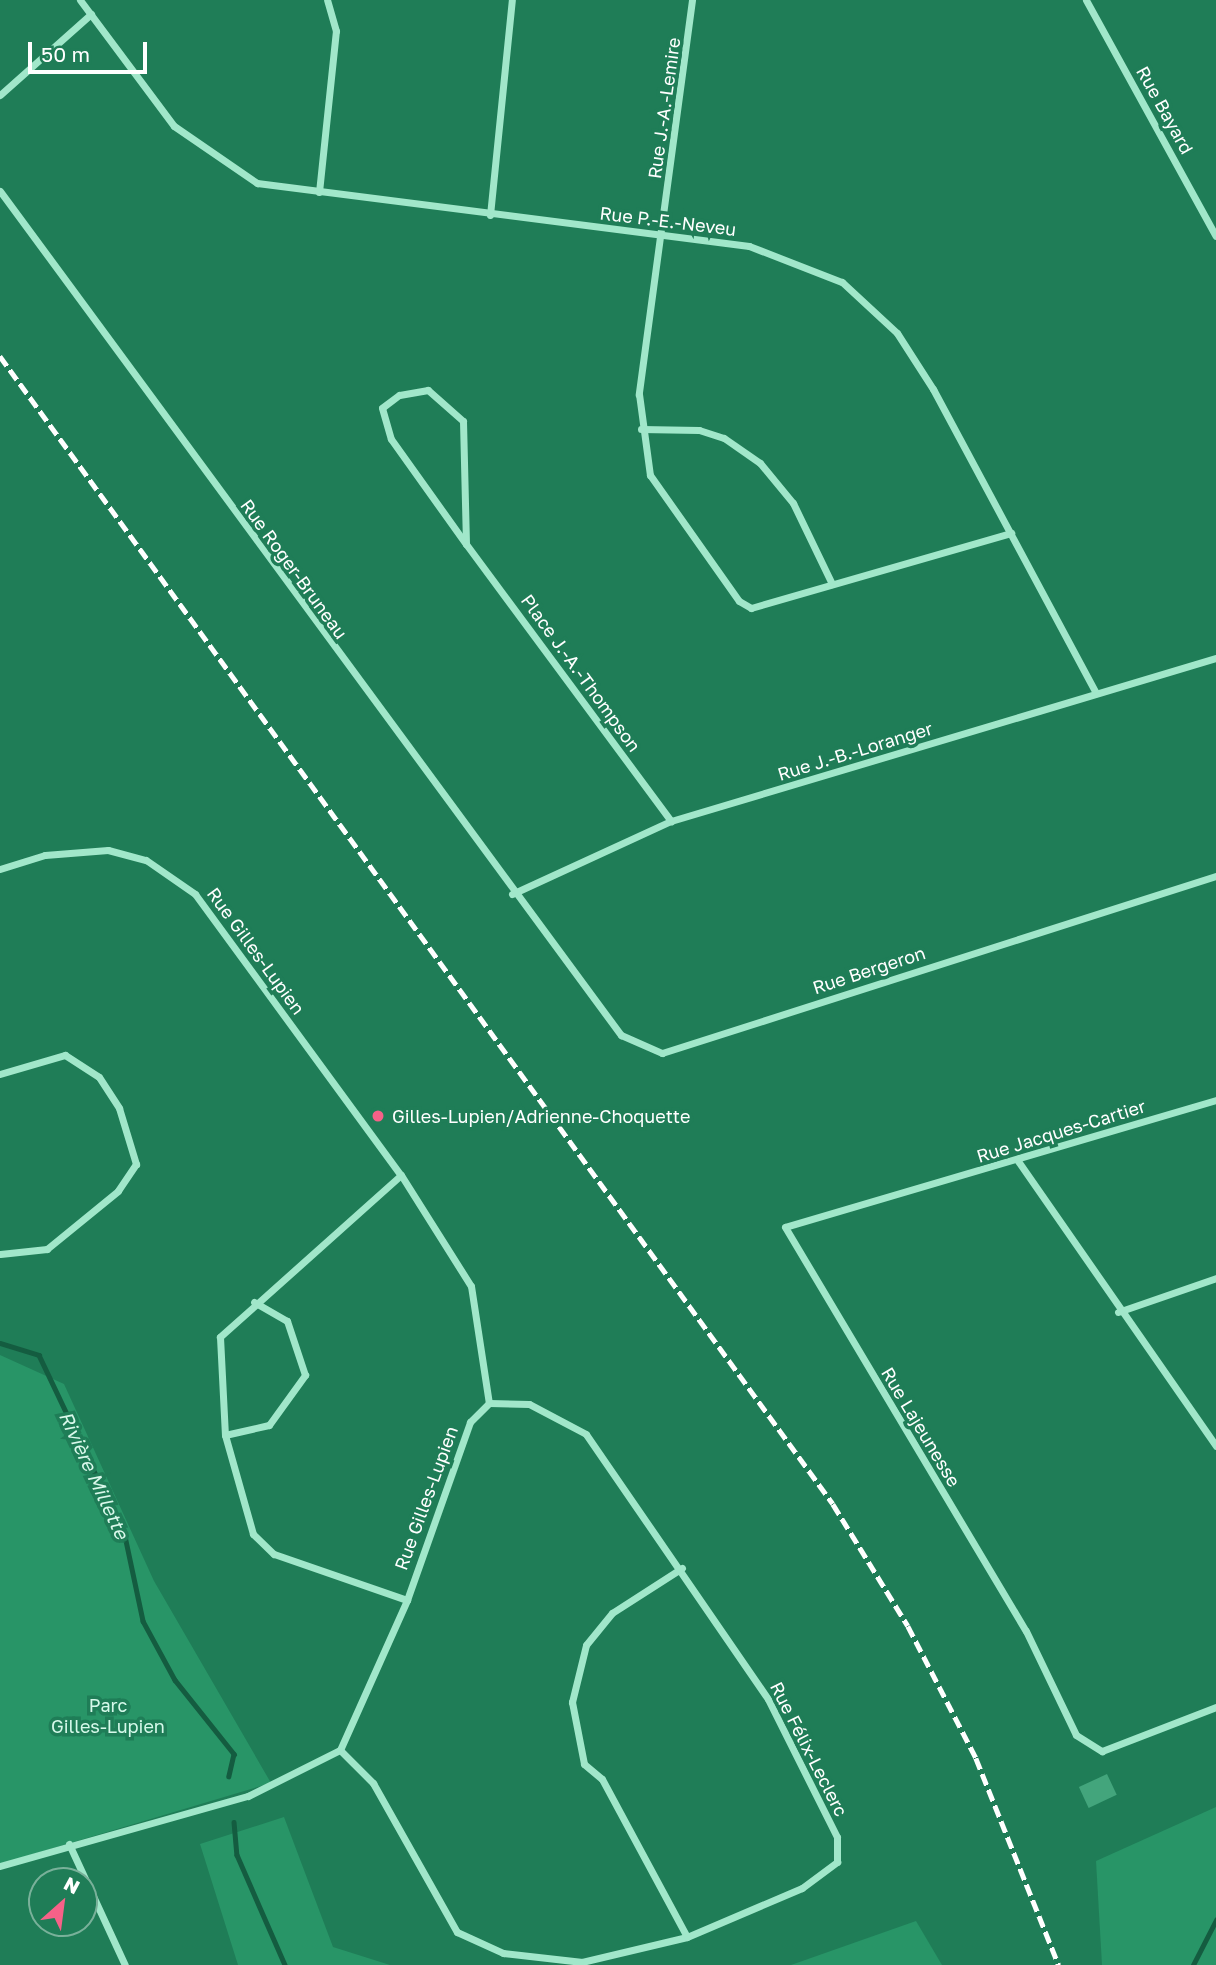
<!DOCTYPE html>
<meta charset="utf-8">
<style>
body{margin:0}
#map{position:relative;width:1216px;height:1965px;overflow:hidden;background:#1f7d57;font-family:"Golos Text",sans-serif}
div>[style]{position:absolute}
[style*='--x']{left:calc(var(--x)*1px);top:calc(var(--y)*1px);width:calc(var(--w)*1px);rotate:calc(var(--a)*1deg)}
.green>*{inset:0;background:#289567}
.stream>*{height:4.5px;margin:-2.25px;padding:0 2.25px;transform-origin:2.25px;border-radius:2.25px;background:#145c40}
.building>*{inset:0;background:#43a57c;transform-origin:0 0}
.street>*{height:7px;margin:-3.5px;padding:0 3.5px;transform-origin:3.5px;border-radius:3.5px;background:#a1e7ca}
.rail>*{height:4.5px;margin-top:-2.25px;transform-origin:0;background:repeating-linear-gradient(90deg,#fff 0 12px,transparent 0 17px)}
.dots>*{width:19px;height:19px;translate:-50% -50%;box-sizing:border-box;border:4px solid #1f7d57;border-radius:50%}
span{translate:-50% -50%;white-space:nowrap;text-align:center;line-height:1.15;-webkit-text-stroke:7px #1f7d57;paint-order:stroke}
.street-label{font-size:18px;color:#fff}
.poi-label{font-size:18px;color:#fff}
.left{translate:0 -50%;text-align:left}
.park-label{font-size:18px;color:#d6f9ea}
.water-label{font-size:19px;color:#daf8eb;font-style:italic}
.north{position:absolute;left:28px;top:1867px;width:70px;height:70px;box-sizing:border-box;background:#1f7d57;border:2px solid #79b19a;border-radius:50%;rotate:28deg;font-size:19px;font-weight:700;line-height:28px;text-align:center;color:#fff}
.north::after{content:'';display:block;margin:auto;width:24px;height:32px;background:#f66188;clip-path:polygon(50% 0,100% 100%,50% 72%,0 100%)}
.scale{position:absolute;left:28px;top:42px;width:119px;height:32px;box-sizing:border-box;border:4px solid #fff;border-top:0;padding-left:9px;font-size:21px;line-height:24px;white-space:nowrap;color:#fff;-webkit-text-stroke:5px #1f7d57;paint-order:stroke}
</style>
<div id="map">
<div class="green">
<i style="clip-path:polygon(0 1355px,64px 1384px,154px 1581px,271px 1783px,0 1864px)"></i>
<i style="clip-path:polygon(1216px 1807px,1216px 1965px,1102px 1965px,1096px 1861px)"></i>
<i style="clip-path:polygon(284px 1817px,333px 1947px,390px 1965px,238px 1965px,200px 1844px)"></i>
<i style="clip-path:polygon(916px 1921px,942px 1965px,791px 1965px)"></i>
</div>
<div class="stream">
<i style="--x:0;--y:1343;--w:41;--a:17.1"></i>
<i style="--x:39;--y:1355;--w:200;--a:64.6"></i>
<i style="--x:125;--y:1536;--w:87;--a:78"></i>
<i style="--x:143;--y:1621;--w:67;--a:61.5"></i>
<i style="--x:175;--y:1680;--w:95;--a:51.4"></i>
<i style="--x:234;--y:1754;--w:23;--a:103"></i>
<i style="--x:234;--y:1822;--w:33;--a:85"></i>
<i style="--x:237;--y:1855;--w:120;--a:66.4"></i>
<i style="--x:1193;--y:1965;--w:51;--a:-62.9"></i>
</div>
<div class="building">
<i style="left:1107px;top:1774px;width:23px;height:31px;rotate:65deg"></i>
</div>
<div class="street">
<i style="--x:80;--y:0;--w:157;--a:53.3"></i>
<i style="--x:174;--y:126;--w:101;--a:34.5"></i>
<i style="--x:257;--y:183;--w:496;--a:7.3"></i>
<i style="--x:749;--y:246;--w:100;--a:21.2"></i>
<i style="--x:842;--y:282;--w:75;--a:42.8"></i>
<i style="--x:897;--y:333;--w:67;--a:57.3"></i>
<i style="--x:933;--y:389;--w:345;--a:61.8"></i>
<i style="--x:692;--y:0;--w:398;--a:97.7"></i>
<i style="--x:639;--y:394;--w:82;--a:82.3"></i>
<i style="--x:650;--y:475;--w:154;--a:54.8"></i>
<i style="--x:739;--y:601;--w:14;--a:30"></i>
<i style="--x:751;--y:608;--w:271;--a:-16.1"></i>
<i style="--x:1086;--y:0;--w:269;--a:61.2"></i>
<i style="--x:0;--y:95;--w:122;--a:-41.7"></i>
<i style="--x:0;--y:191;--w:1048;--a:53.66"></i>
<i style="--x:621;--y:1035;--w:45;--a:23.7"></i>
<i style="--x:662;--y:1053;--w:582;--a:-17.72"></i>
<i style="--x:319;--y:192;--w:162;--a:-84"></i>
<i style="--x:336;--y:31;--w:32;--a:-106"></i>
<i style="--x:490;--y:215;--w:216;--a:-84.2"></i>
<i style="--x:641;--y:429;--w:58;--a:1"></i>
<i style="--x:699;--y:430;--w:26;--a:18"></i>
<i style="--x:724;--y:438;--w:44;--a:34.8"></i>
<i style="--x:760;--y:463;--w:52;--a:50.5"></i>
<i style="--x:793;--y:503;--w:90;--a:64.3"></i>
<i style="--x:466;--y:544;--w:123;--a:-91.4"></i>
<i style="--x:463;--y:421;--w:47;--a:-138.5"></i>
<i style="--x:428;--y:390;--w:29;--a:170"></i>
<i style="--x:399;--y:395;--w:21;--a:143"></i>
<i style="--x:382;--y:408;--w:32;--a:74"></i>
<i style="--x:391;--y:439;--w:129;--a:54.5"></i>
<i style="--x:466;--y:544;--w:345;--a:53.5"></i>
<i style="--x:0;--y:869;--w:47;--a:-17.3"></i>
<i style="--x:45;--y:855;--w:63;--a:-4.5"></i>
<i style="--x:108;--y:850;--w:39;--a:15"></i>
<i style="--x:146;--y:860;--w:60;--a:34.8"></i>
<i style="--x:195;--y:894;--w:348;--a:53.8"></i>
<i style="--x:401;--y:1175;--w:131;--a:57.8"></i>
<i style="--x:471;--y:1286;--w:118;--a:81.3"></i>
<i style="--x:512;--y:894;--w:175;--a:-24.7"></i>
<i style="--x:671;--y:821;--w:569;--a:-16.65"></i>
<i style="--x:0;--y:1074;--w:68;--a:-16.3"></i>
<i style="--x:65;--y:1055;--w:40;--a:32.9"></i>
<i style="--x:99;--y:1077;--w:37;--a:57"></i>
<i style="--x:119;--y:1108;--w:59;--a:73.1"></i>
<i style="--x:136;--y:1164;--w:32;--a:124"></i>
<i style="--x:118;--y:1191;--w:92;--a:140.8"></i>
<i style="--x:47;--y:1249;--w:47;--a:173.9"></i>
<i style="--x:1216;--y:1100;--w:449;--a:163.6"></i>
<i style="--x:785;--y:1227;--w:470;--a:59.2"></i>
<i style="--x:1026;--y:1631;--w:115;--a:64.3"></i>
<i style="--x:1076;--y:1735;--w:31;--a:32"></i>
<i style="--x:1102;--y:1751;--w:122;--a:-21.1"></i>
<i style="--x:1018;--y:1161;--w:347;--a:55.2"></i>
<i style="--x:401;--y:1175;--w:243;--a:138.2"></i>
<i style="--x:220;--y:1337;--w:98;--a:87.1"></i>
<i style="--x:225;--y:1435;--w:103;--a:74.2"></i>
<i style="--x:253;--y:1534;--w:29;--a:44"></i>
<i style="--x:274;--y:1554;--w:141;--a:19.1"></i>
<i style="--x:1118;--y:1312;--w:104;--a:-19.1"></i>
<i style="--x:225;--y:1435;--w:45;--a:-12.8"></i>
<i style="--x:269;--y:1425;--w:62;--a:-54.2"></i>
<i style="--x:305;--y:1375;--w:57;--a:-108.4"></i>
<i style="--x:287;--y:1321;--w:38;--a:-150"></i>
<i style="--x:682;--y:1568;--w:83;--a:147.3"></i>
<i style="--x:612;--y:1613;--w:41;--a:129.1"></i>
<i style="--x:586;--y:1645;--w:59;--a:103.8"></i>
<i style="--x:572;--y:1702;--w:63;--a:79"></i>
<i style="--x:584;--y:1764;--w:23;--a:40"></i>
<i style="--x:602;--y:1779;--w:179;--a:61.7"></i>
<i style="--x:340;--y:1750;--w:47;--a:45"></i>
<i style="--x:373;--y:1783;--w:171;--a:60.6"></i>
<i style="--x:457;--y:1932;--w:51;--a:24.5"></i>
<i style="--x:503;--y:1953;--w:80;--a:6.5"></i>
<i style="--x:582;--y:1962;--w:108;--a:-13.4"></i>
<i style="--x:687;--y:1937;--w:125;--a:-23.1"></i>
<i style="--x:802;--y:1888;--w:44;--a:-36.6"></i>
<i style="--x:837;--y:1862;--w:25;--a:-90"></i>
<i style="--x:837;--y:1837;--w:154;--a:-116.6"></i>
<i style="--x:768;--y:1699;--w:321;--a:-124.5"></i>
<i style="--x:586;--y:1434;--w:64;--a:-152.2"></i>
<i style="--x:529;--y:1404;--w:40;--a:-178.6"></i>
<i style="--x:69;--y:1844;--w:133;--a:65.2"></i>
<i style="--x:0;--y:1866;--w:258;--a:-15.8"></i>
<i style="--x:248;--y:1796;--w:103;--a:-26.6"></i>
<i style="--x:340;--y:1750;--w:164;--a:-65.9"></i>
<i style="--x:407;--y:1600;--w:189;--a:-70.5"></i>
<i style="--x:470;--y:1422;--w:27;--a:-45"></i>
</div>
<div class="rail">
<i style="--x:0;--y:356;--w:1418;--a:54.03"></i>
<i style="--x:833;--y:1504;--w:143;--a:58.4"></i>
<i style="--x:908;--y:1626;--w:148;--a:62.7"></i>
<i style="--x:976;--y:1758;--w:223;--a:68.2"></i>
</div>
<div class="dots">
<i style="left:378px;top:1116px;background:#f66188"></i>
</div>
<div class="street-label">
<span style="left:664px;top:108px;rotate:-82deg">Rue J.-A.-Lemire</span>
<span style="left:1165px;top:110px;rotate:61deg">Rue Bayard</span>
<span style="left:668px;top:221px;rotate:7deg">Rue P.-E.-Neveu</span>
<span style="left:294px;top:569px;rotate:54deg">Rue Roger-Bruneau</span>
<span style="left:581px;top:673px;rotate:54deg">Place J.-A.-Thompson</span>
<span style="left:855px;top:751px;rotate:-17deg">Rue J.-B.-Loranger</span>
<span style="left:256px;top:951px;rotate:54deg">Rue Gilles-Lupien</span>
<span style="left:869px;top:970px;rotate:-18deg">Rue Bergeron</span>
<span style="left:1061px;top:1131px;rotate:-17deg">Rue Jacques-Cartier</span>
<span style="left:921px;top:1427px;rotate:59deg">Rue Lajeunesse</span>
<span style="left:426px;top:1498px;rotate:-70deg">Rue Gilles-Lupien</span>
<span style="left:809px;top:1749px;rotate:63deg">Rue Félix-Leclerc</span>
</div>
<div class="poi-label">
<span class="left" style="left:392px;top:1116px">Gilles-Lupien/Adrienne-Choquette</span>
</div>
<div class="park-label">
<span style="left:108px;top:1716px">Parc<br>Gilles-Lupien</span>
</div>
<div class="water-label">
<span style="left:94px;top:1475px;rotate:65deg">Rivière Millette</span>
</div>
<div class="north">N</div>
<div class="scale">50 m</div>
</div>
